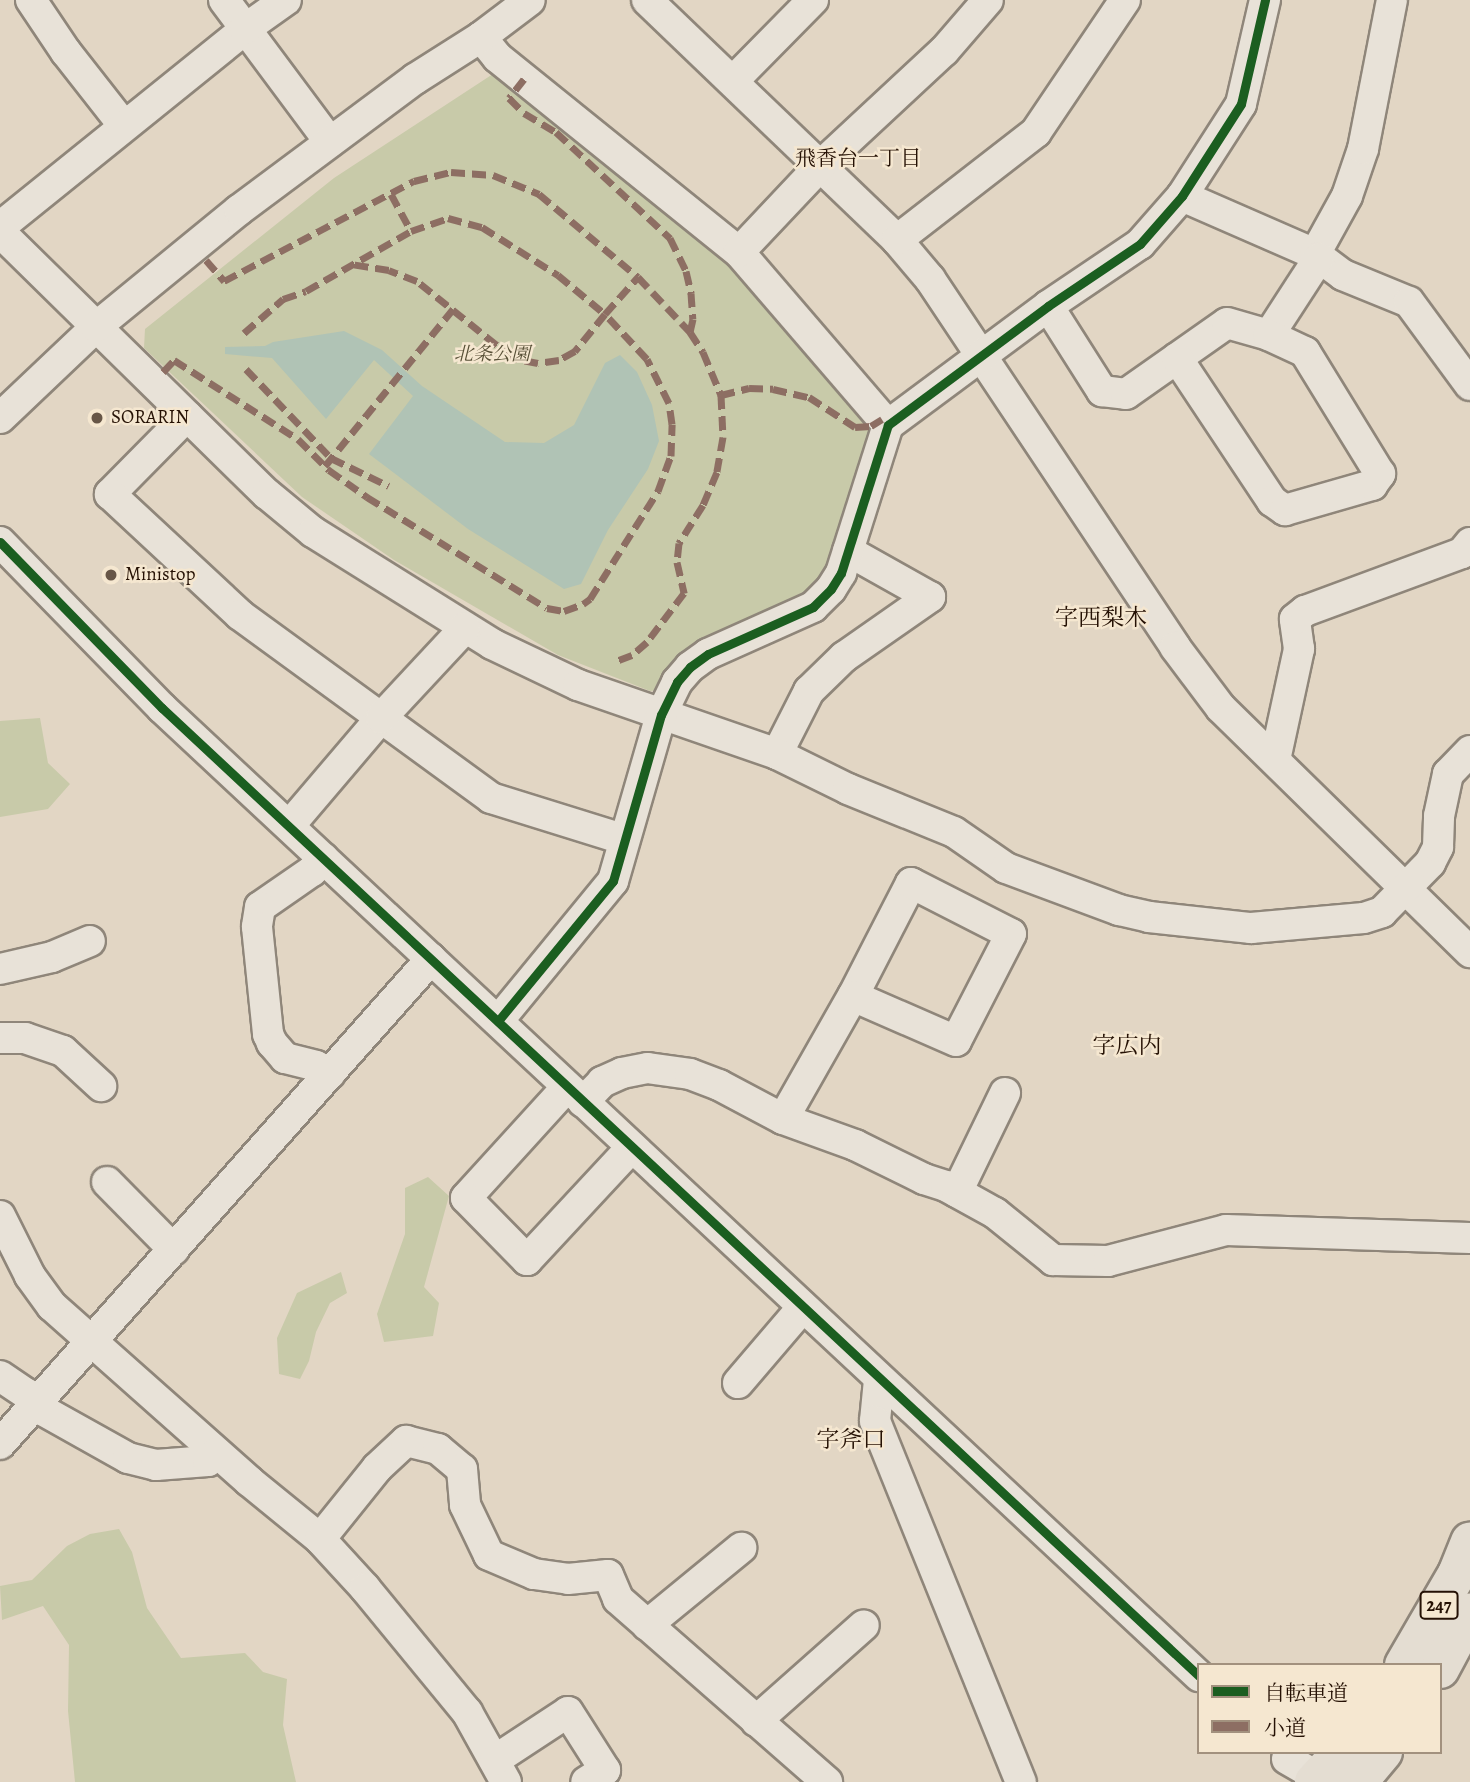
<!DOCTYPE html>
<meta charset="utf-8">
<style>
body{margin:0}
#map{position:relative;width:1470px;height:1782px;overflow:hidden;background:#e2d6c4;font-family:Alegreya,"Noto Serif JP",serif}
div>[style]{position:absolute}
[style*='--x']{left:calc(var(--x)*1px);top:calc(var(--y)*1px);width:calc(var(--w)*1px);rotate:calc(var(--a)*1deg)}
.green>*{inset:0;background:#c8caa9}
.water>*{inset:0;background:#b0c3b5}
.roads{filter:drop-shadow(2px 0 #8f867a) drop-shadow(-2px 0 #8f867a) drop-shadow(0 2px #8f867a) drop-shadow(0 -2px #8f867a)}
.minor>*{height:30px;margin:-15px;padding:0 15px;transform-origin:15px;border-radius:15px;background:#e8e2d8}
.highway>*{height:38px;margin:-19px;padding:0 19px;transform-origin:19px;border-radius:19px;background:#e4ddd2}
.quiet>*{height:7px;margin-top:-3.5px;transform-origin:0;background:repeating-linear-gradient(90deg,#8d6e63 0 14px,transparent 0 21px)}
.cycleway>*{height:9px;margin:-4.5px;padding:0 4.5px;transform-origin:4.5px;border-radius:4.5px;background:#1b5e20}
.dots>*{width:19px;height:19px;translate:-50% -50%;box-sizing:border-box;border:4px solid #f5e7d0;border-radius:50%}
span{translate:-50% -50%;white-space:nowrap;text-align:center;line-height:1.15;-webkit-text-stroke:5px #f5e7d0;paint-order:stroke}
.shield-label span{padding:2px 5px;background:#f5e7d0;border:2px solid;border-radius:5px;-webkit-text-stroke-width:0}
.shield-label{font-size:18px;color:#251104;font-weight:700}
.park-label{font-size:19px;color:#574f36;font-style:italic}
.poi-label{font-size:19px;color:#251104}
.left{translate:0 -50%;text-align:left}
.neighbourhood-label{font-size:21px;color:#251104}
.quarter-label{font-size:23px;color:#251104}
.legend{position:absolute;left:1197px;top:1663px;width:245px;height:91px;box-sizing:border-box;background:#f5e7d0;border:2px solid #a2917e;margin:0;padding:9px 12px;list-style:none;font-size:21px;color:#251104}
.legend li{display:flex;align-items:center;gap:14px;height:35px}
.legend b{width:35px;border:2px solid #a2917e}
</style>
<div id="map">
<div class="green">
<i style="clip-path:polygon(496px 72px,733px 259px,876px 429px,830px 572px,803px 600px,690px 648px,660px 690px,650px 691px,558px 655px,394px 560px,302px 497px,144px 348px,145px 329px,334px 178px)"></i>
<i style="clip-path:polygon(40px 718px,48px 763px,70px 784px,48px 809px,0 817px,0 721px)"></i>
<i style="clip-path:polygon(428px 1177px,449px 1196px,424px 1287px,439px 1303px,433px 1336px,384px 1342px,377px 1314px,405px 1234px,405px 1188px)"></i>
<i style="clip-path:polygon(341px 1272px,347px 1293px,330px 1303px,316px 1332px,309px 1361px,300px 1379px,279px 1374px,277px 1338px,297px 1293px)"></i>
<i style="clip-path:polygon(119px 1529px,132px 1552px,147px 1608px,181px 1658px,245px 1653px,263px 1672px,287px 1679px,283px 1725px,296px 1782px,75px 1782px,68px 1711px,69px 1645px,43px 1606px,2px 1620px,0 1586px,32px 1580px,67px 1546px,90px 1534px)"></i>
</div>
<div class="water">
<i style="clip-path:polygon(344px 331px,382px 350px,422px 386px,505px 442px,544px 443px,574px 425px,605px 363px,620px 355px,637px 372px,652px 405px,659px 441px,648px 469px,608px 530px,581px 584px,564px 589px,468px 529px,369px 454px,413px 396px,374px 360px,326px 419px,272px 358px,225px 354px,225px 347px,265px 346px,273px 342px)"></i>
</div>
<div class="roads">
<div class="minor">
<i style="--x:31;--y:0;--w:63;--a:56.1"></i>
<i style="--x:66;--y:52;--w:94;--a:51.9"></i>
<i style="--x:224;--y:0;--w:177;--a:53.3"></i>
<i style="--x:647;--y:0;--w:347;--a:43.8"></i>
<i style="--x:897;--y:240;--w:51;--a:49.8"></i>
<i style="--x:930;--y:279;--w:442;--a:56.3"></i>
<i style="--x:1175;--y:647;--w:76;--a:53"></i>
<i style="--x:1221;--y:708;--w:349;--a:44.4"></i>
<i style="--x:481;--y:37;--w:26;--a:51"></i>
<i style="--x:497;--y:57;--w:311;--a:38.9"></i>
<i style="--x:739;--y:252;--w:228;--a:49.3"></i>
<i style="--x:733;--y:81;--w:114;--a:-45.4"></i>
<i style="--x:1182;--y:196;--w:145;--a:23.6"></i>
<i style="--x:1315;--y:254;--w:35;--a:37"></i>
<i style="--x:1343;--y:275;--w:71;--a:22.2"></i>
<i style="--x:1409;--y:302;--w:103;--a:53.7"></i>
<i style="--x:0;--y:227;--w:315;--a:-38.9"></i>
<i style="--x:245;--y:29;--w:50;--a:-35.3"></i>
<i style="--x:0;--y:232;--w:374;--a:44.5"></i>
<i style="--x:267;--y:494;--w:60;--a:39.6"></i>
<i style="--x:313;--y:532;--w:211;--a:32"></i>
<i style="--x:492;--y:644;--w:95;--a:25.5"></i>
<i style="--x:578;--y:685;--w:211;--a:19.1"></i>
<i style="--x:777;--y:754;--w:71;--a:-63.1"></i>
<i style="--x:809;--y:691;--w:49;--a:-44.2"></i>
<i style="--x:844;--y:657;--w:105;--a:-34.9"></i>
<i style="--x:930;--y:597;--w:94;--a:-150.7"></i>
<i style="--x:897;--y:240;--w:176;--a:-37.8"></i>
<i style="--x:1036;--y:132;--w:159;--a:-56"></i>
<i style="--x:739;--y:252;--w:117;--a:-46.7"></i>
<i style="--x:819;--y:167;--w:171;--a:-42.9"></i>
<i style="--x:944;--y:51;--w:67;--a:-49.2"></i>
<i style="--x:1315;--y:254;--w:66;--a:-61.1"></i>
<i style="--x:1347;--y:196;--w:50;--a:-71.2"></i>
<i style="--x:1363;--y:149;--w:152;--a:-79"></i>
<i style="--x:1048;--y:306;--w:101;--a:57.6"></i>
<i style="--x:1102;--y:391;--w:24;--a:7"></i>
<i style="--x:1126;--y:394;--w:123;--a:-35.1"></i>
<i style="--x:1227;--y:323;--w:44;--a:15.9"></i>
<i style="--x:1269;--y:335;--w:92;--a:-57"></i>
<i style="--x:1177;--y:358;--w:172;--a:56.4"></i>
<i style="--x:1272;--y:501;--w:16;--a:35"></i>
<i style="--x:1285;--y:510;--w:91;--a:-16"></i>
<i style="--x:1372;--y:485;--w:14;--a:-54"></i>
<i style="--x:1380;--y:474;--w:143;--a:-121.6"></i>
<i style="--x:1305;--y:352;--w:40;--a:-155"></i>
<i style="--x:187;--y:416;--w:110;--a:134.6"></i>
<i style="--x:110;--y:494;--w:178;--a:42.9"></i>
<i style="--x:240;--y:615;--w:311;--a:36.1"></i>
<i style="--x:491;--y:798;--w:138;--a:17.3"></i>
<i style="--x:0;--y:418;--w:132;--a:-43.5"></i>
<i style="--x:96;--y:327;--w:185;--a:-39.3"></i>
<i style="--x:239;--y:210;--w:219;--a:-36.7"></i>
<i style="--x:415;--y:79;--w:78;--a:-32.5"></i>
<i style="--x:481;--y:37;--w:61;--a:-37.1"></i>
<i style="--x:0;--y:542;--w:232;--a:45.7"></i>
<i style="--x:162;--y:708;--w:1419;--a:43.03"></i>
<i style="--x:777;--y:754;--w:79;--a:26.2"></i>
<i style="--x:848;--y:789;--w:114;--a:22.1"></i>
<i style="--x:954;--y:832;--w:63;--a:34.7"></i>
<i style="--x:1006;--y:868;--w:121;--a:20.4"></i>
<i style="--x:1119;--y:910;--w:31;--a:13"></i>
<i style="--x:1149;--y:917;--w:103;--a:6.2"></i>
<i style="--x:1251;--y:928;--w:113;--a:-5.1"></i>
<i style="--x:1364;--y:918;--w:19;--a:-18"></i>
<i style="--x:1382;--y:912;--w:69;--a:-45.6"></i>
<i style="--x:1430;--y:863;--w:18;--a:-63"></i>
<i style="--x:1438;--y:847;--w:31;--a:-88"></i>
<i style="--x:1439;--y:816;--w:43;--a:-77.9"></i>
<i style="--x:1448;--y:774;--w:32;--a:-46"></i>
<i style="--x:1275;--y:760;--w:114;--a:-77.8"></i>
<i style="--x:1299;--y:649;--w:30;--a:-98"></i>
<i style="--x:1295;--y:619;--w:13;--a:-39"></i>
<i style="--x:1305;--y:611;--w:167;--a:-20.3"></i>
<i style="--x:1462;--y:553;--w:13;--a:-51"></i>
<i style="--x:289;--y:826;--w:142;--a:-49.6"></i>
<i style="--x:381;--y:718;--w:123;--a:-47"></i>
<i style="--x:323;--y:858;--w:17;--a:130"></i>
<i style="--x:312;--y:871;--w:63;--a:145.3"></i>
<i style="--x:260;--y:907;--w:20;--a:99"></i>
<i style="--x:257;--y:927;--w:108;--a:84.1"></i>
<i style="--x:268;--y:1034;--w:10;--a:66"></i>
<i style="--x:272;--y:1043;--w:20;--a:49"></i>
<i style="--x:285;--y:1058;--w:32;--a:14"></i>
<i style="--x:316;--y:1066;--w:16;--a:27"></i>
<i style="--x:0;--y:969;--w:53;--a:-13"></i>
<i style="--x:52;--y:957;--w:41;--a:-22.8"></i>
<i style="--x:498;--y:1021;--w:181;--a:-50.6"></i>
<i style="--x:613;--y:881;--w:173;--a:-73.9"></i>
<i style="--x:661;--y:715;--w:37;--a:-64"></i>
<i style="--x:677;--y:682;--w:20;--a:-49"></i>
<i style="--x:690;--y:667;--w:22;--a:-36"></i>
<i style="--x:708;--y:654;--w:115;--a:-24.1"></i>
<i style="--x:813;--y:607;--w:25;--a:-45"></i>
<i style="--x:831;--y:589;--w:19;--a:-58"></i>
<i style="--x:841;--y:573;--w:155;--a:-72.4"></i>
<i style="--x:888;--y:425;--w:199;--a:-36.6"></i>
<i style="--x:1048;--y:306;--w:111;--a:-34"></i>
<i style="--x:1140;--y:244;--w:64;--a:-48.8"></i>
<i style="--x:1182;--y:196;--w:109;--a:-57.3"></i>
<i style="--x:1241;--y:104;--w:107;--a:-77"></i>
<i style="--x:0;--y:1038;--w:25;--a:0"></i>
<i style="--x:25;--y:1038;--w:40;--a:18.9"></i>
<i style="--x:63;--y:1051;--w:52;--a:42.6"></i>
<i style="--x:567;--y:1087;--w:150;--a:132.3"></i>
<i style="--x:466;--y:1198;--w:87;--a:45.5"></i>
<i style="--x:527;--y:1260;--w:154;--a:-47.1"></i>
<i style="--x:583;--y:1102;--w:28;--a:-46"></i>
<i style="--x:602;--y:1082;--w:22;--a:-24"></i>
<i style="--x:622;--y:1073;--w:26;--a:-11"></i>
<i style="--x:648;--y:1068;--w:42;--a:8.1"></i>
<i style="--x:690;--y:1074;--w:31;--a:21"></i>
<i style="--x:719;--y:1085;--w:72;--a:28"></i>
<i style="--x:783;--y:1119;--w:77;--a:19.9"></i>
<i style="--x:855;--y:1145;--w:77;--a:26.2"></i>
<i style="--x:924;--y:1179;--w:23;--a:18"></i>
<i style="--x:946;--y:1186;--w:56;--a:28.9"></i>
<i style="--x:995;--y:1213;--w:75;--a:39"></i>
<i style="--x:1053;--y:1260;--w:55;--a:1"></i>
<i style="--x:1108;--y:1261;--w:122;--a:-14.7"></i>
<i style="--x:1226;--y:1230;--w:244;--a:1.9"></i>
<i style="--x:783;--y:1119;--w:142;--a:-60.4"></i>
<i style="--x:853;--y:996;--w:127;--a:-62.8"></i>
<i style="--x:911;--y:883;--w:112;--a:27"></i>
<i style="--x:1011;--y:934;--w:120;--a:117.2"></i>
<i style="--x:956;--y:1041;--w:112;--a:-156.4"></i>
<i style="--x:107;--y:1182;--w:95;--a:45.4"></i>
<i style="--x:957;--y:1192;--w:110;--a:-64.1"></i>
<i style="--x:0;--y:1216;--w:67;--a:63.4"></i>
<i style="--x:30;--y:1276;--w:37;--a:54"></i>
<i style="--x:52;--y:1306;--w:264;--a:41.6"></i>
<i style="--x:249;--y:1481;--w:92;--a:39.2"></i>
<i style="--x:320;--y:1539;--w:67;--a:47.4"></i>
<i style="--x:365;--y:1588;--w:161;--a:50.6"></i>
<i style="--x:467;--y:1712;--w:80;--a:60.9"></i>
<i style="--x:0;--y:1376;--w:32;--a:34"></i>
<i style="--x:27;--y:1394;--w:24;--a:45"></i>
<i style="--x:44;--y:1411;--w:96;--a:29.2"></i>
<i style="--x:128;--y:1458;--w:29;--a:14"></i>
<i style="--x:156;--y:1465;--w:52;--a:-4.4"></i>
<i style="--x:208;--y:1461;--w:12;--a:-42"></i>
<i style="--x:879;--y:1380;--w:41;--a:95.6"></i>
<i style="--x:875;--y:1421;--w:389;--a:68"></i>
<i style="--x:738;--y:1383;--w:100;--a:-49.5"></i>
<i style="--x:0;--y:1444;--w:649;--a:-48.37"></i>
<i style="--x:320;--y:1539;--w:91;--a:-51.2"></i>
<i style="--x:377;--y:1468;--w:40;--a:-43"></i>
<i style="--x:406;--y:1441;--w:33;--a:14"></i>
<i style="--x:438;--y:1449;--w:31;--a:40"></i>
<i style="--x:462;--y:1469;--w:36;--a:85"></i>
<i style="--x:465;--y:1505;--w:55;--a:64.4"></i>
<i style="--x:489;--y:1555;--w:49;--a:22.9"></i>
<i style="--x:534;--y:1574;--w:34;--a:8"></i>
<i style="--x:568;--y:1579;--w:40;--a:-5.7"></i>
<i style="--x:608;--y:1575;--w:26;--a:67"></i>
<i style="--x:618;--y:1599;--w:278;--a:41.2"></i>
<i style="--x:647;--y:1625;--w:122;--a:-39.3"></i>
<i style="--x:756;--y:1721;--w:144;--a:-41.6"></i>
<i style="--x:1287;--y:1759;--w:46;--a:29.9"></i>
<i style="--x:495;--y:1760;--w:87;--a:-33.3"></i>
<i style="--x:568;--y:1712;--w:69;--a:57.5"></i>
<i style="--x:605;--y:1770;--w:22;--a:148"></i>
</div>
<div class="highway">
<i style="--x:1404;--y:1665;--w:105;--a:-59.8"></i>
<i style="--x:1457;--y:1574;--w:35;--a:-68"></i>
<i style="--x:1440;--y:1669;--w:64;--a:-61.8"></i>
<i style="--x:1314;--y:1782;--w:41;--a:-47"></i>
<i style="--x:1358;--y:1782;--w:39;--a:-50"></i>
</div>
</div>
<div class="quiet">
<i style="--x:524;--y:79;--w:24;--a:128"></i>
<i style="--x:509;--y:98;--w:21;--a:45"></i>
<i style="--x:524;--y:113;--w:37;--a:31"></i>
<i style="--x:556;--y:132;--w:156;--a:42.9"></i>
<i style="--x:670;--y:238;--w:37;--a:64"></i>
<i style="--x:686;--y:271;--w:23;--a:77"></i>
<i style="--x:691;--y:293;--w:26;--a:86"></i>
<i style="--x:693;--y:319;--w:13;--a:103"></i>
<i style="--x:690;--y:332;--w:24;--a:57"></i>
<i style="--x:703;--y:352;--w:47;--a:67.3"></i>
<i style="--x:721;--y:395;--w:42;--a:87.3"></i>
<i style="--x:723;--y:437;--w:36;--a:100"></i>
<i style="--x:717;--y:472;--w:36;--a:113"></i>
<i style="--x:703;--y:505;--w:45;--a:122.3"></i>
<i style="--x:679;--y:543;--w:19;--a:96"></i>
<i style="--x:677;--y:562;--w:32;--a:77"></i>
<i style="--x:684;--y:593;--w:61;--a:127.1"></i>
<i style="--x:647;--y:642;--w:20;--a:139"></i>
<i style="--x:632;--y:655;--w:19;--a:159"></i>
<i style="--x:391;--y:194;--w:42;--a:61.6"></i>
<i style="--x:411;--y:231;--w:39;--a:-19"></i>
<i style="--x:448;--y:218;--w:35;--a:15"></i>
<i style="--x:482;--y:227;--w:90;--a:32.3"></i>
<i style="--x:558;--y:275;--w:61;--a:39.7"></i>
<i style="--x:605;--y:314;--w:50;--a:-48.3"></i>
<i style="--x:206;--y:260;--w:28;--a:49"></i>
<i style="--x:224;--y:281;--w:215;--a:-27.8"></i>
<i style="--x:414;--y:181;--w:38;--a:-14"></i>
<i style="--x:451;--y:172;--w:42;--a:4.1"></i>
<i style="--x:493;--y:175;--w:50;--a:22.4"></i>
<i style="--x:539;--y:194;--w:129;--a:40"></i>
<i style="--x:638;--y:277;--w:76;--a:46.6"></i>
<i style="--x:244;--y:333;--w:52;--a:-41.1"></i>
<i style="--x:283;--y:299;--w:24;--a:-19"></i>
<i style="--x:306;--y:291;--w:121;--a:-29.7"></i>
<i style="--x:246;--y:369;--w:123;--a:46.3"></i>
<i style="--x:331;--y:458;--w:64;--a:25.8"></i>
<i style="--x:163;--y:372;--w:16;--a:-47"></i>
<i style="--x:174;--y:360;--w:147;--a:32.5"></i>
<i style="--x:298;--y:439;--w:44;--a:45"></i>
<i style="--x:329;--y:470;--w:47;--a:35.4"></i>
<i style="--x:367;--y:497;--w:211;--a:31.7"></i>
<i style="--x:547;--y:608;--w:17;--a:10"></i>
<i style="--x:564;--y:611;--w:20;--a:-20"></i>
<i style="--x:583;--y:604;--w:9;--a:-36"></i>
<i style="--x:590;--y:599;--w:128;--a:-57.8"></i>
<i style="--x:658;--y:491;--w:37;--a:-70"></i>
<i style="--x:671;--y:456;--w:32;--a:-88"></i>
<i style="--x:672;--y:424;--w:21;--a:-98"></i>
<i style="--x:669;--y:403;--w:49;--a:-116.6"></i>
<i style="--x:647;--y:359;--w:62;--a:-133"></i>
<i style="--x:605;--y:314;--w:48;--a:129"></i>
<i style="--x:575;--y:351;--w:18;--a:151"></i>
<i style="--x:559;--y:360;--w:21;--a:172"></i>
<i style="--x:538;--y:363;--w:25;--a:-169"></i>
<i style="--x:513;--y:358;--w:123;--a:-141.3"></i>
<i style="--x:417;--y:281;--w:30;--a:-159"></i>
<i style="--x:389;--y:270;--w:36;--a:-171"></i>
<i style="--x:721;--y:395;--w:29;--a:-14"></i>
<i style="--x:749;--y:388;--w:24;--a:2"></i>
<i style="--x:773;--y:389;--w:37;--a:13"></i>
<i style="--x:809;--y:397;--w:55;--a:33.1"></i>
<i style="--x:855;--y:427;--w:16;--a:-4"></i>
<i style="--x:871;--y:426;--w:13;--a:-32"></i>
<i style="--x:325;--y:466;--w:203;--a:-50.8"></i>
</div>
<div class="cycleway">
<i style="--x:0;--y:542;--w:232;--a:45.7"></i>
<i style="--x:162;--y:708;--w:1419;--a:43.03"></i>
<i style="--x:498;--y:1021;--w:181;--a:-50.6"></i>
<i style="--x:613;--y:881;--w:173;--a:-73.9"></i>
<i style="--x:661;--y:715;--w:37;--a:-64"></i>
<i style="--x:677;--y:682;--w:20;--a:-49"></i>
<i style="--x:690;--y:667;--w:22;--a:-36"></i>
<i style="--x:708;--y:654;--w:115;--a:-24.1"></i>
<i style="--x:813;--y:607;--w:25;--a:-45"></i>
<i style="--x:831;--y:589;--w:19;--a:-58"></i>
<i style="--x:841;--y:573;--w:155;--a:-72.4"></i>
<i style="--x:888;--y:425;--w:199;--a:-36.6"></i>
<i style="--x:1048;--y:306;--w:111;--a:-34"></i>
<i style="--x:1140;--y:244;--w:64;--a:-48.8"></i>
<i style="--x:1182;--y:196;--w:109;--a:-57.3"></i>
<i style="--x:1241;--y:104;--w:107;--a:-77"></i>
</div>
<div class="dots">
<i style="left:97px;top:418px;background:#675647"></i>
<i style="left:111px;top:575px;background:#675647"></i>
</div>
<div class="shield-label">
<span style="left:1439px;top:1605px">247</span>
</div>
<div class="park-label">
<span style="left:492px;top:355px">北条公園</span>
</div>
<div class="poi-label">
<span class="left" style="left:111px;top:418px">SORARIN</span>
<span class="left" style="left:125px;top:575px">Ministop</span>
</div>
<div class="neighbourhood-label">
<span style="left:858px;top:158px">飛香台一丁目</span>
</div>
<div class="quarter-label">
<span style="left:1101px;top:618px">字西梨木</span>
<span style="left:1127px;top:1046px">字広内</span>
<span style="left:851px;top:1440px">字斧口</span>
</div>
<ul class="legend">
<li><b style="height:9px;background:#1b5e20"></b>自転車道</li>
<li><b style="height:9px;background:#8d6e63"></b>小道</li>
</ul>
</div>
